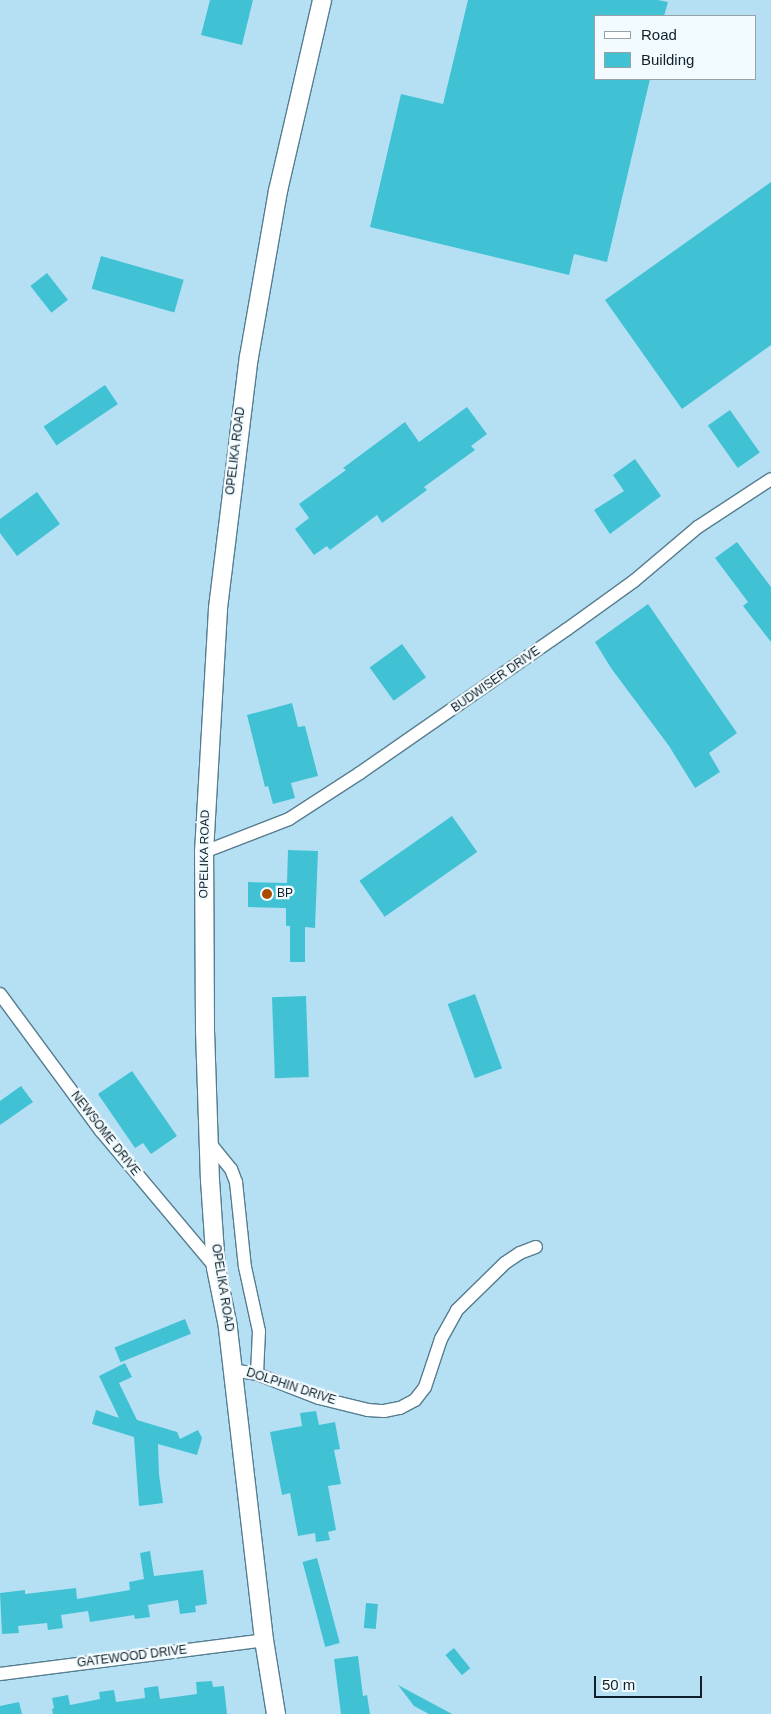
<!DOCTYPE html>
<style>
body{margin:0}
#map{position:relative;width:771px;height:1714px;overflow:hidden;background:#b5e0f4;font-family:Helvetica,sans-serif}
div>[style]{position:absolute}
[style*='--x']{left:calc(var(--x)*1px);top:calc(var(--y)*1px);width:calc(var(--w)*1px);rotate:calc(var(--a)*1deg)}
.building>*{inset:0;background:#41c2d4;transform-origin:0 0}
.roads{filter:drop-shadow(1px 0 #557d8f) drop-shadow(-1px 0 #557d8f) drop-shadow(0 1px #557d8f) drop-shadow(0 -1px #557d8f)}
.street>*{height:12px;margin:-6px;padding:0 6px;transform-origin:6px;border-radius:6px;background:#fff}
.secondary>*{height:18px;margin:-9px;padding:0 9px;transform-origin:9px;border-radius:9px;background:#fff}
.dots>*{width:14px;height:14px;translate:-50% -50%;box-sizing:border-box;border:2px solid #f2fbff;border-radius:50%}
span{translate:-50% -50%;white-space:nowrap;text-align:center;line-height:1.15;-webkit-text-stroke:4.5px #f2fbff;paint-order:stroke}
.street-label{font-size:12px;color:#102028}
.poi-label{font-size:12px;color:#102028}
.left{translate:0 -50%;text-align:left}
.legend{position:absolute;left:594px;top:15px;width:162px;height:65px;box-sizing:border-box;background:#f2fbff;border:1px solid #98a3a9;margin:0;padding:6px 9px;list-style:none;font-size:15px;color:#102028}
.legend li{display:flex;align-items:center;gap:10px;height:25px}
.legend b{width:25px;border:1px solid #98a3a9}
.scale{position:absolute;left:594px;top:1676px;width:108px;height:22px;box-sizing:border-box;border:2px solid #102028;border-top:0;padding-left:6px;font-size:15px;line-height:18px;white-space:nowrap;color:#102028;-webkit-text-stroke:4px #f2fbff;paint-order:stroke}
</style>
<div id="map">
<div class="building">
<i style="clip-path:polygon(210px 0,253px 0,242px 45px,201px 35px)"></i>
<i style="clip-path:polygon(468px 0,658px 0,668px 2px,664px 16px,595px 16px,595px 79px,650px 79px,607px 262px,574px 254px,569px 275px,370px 227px,401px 94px,443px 104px)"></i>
<i style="clip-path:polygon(771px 182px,771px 345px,682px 409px,605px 300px)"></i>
<i style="left:101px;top:256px;width:86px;height:34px;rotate:16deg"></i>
<i style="left:47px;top:273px;width:34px;height:21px;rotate:52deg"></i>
<i style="left:105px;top:385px;width:23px;height:74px;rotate:56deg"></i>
<i style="clip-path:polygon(467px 407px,487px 434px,471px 446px,475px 450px,424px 487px,427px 490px,382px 523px,377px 515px,330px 550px,327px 546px,314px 555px,295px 529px,309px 518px,299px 504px,346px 470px,343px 468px,405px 422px,419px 442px)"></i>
<i style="left:730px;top:410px;width:52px;height:27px;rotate:55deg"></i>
<i style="clip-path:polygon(635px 459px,661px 496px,610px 534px,594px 510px,624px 491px,613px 475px)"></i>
<i style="clip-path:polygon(37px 492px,60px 524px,17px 556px,0 533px,0 519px)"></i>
<i style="clip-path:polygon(737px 542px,771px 587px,771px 642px,743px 606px,748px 602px,715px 558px)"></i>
<i style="clip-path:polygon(648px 604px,737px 733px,709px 753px,720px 772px,695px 788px,669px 746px,611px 668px,595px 642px)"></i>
<i style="left:402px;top:644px;width:41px;height:40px;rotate:54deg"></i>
<i style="clip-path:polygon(292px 703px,298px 727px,305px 726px,318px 776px,291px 783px,295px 798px,273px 804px,268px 786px,265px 787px,247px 715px)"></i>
<i style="left:452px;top:816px;width:44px;height:113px;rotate:55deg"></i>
<i style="clip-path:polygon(288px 850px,318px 851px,315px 928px,305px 927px,305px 962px,290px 962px,290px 926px,286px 926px,286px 908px,248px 907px,248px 882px,287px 883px)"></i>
<i style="left:475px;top:994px;width:79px;height:29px;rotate:70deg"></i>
<i style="left:306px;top:996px;width:81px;height:34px;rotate:88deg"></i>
<i style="clip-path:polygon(132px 1071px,177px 1136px,151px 1154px,143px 1143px,135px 1148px,98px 1094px)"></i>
<i style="clip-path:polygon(21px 1086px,33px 1102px,0 1125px,0 1101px)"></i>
<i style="left:185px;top:1319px;width:16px;height:76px;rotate:68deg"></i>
<i style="clip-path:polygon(125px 1363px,132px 1377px,119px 1383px,137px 1420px,177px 1432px,180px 1439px,198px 1430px,202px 1438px,197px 1455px,158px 1444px,159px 1474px,163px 1503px,139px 1506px,134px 1437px,92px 1424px,96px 1410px,119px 1418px,99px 1376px)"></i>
<i style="clip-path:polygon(316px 1411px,319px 1425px,335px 1422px,340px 1449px,334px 1450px,341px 1484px,328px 1486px,336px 1530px,328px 1532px,330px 1540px,316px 1542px,315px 1533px,298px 1536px,290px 1493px,282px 1495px,270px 1432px,302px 1426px,300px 1413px)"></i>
<i style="clip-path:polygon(150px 1551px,154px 1576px,203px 1570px,207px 1604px,195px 1606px,196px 1612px,180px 1614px,178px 1600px,148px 1605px,150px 1617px,135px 1619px,134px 1615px,90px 1622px,88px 1611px,61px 1615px,63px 1628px,48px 1630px,47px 1623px,18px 1626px,19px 1633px,2px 1634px,0 1593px,25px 1590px,25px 1594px,76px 1588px,77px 1599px,130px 1590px,129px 1582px,144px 1579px,140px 1553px)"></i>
<i style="left:317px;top:1558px;width:88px;height:15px;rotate:75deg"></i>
<i style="left:366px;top:1603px;width:12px;height:25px;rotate:5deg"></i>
<i style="left:454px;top:1648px;width:26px;height:11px;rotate:51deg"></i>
<i style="clip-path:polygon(358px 1656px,363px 1696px,367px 1695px,370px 1714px,341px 1714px,334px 1659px)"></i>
<i style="clip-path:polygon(212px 1681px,213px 1687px,224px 1686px,227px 1714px,53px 1714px,52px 1709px,54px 1708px,52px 1698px,68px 1695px,70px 1705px,100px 1699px,99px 1692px,114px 1690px,116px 1702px,145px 1698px,144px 1688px,158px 1686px,160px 1699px,197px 1694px,196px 1682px)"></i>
<i style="clip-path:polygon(398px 1685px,452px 1714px,429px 1714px,414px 1706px)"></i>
<i style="clip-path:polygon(19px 1702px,22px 1714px,0 1714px,0 1706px)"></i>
</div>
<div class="roads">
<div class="street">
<i style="--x:204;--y:852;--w:91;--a:-21.2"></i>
<i style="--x:289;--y:819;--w:85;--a:-32.9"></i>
<i style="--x:360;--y:773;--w:251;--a:-34.8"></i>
<i style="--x:566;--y:630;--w:84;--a:-35.8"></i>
<i style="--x:634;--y:581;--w:84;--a:-40.2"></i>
<i style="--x:698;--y:527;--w:87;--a:-33.3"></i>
<i style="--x:0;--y:994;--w:170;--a:53.6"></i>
<i style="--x:101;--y:1131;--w:179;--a:50"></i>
<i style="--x:209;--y:1142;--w:35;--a:51"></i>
<i style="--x:231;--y:1169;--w:14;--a:69"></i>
<i style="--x:236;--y:1182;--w:85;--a:84"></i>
<i style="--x:245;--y:1267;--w:66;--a:77.7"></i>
<i style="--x:259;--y:1331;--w:43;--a:92.7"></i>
<i style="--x:232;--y:1370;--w:25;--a:9"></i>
<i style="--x:257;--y:1374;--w:66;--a:21.2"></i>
<i style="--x:319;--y:1398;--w:50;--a:13.8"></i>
<i style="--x:368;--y:1410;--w:16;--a:4"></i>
<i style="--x:384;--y:1411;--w:16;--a:-11"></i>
<i style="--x:400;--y:1408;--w:17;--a:-28"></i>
<i style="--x:415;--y:1400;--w:16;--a:-52"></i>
<i style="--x:425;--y:1387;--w:51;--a:-71.6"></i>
<i style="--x:441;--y:1339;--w:33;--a:-61"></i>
<i style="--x:457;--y:1310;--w:67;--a:-44.4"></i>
<i style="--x:505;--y:1263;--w:18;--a:-34"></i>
<i style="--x:520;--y:1253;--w:17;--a:-21"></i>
<i style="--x:0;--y:1674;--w:266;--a:-7.3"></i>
</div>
<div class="secondary">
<i style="--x:276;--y:1714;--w:75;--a:-99.2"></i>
<i style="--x:264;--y:1640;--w:315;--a:-96.6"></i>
<i style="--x:228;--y:1327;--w:60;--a:-101.5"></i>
<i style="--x:216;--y:1268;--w:87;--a:-93.9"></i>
<i style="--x:210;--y:1181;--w:152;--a:-91.9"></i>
<i style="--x:205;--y:1029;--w:177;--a:-90.3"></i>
<i style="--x:204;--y:852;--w:244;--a:-86.7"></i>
<i style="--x:218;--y:608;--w:253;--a:-83"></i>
<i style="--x:249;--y:357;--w:169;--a:-80.1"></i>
<i style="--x:278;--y:191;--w:196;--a:-77"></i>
</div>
</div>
<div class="dots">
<i style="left:267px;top:894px;background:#ab4b00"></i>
</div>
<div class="street-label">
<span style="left:236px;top:451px;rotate:-83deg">OPELIKA ROAD</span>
<span style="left:496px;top:680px;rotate:-35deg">BUDWISER DRIVE</span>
<span style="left:205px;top:854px;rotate:-89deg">OPELIKA ROAD</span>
<span style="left:105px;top:1134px;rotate:52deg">NEWSOME DRIVE</span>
<span style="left:222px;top:1288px;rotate:81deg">OPELIKA ROAD</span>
<span style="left:291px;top:1387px;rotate:18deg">DOLPHIN DRIVE</span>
<span style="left:132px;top:1657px;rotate:-7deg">GATEWOOD DRIVE</span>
</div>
<div class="poi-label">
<span class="left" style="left:277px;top:894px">BP</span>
</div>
<ul class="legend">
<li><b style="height:6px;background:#fff"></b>Road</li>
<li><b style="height:14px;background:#41c2d4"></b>Building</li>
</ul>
<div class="scale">50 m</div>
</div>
